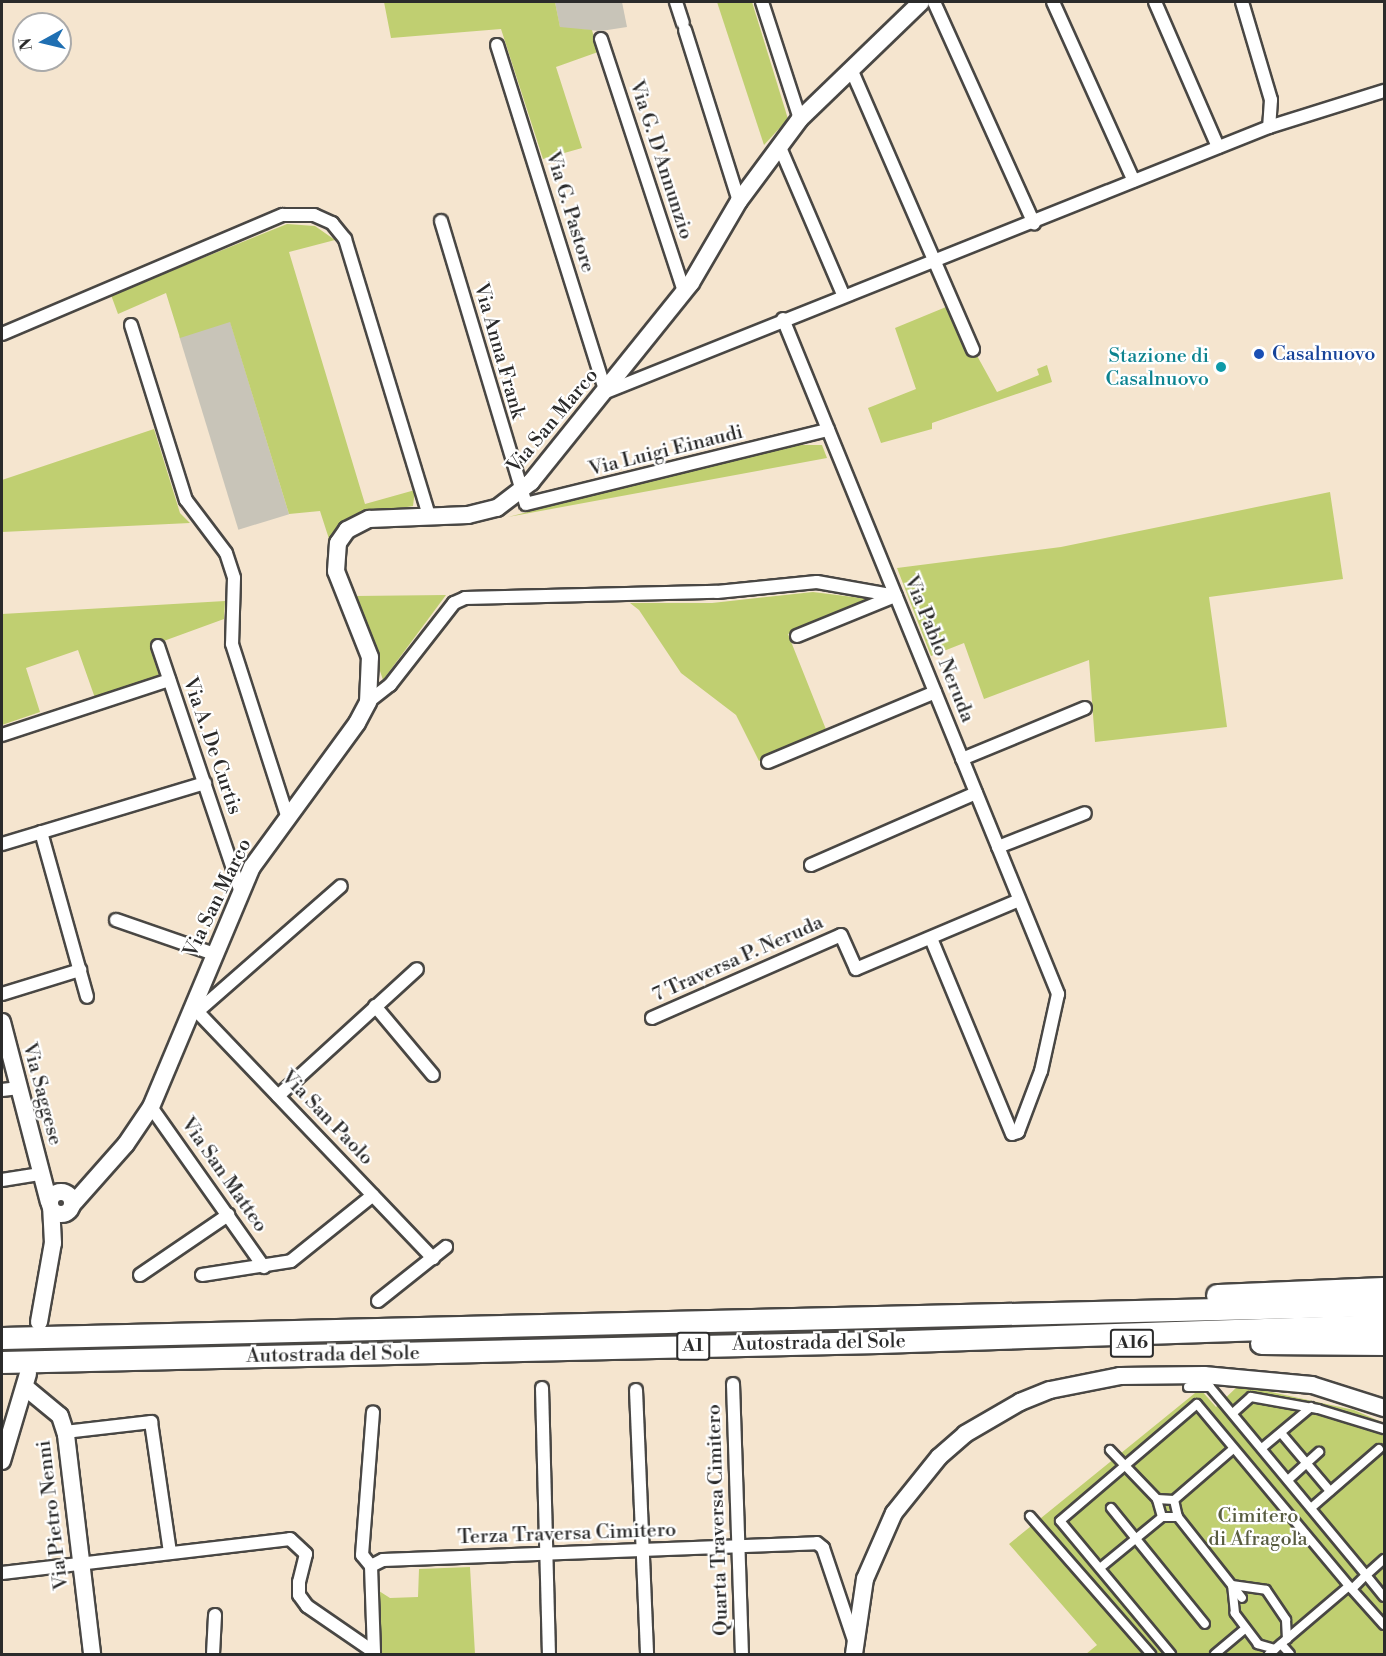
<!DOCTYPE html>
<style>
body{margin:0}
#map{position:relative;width:1386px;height:1656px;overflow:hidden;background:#f5e5cf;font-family:"Libre Bodoni",serif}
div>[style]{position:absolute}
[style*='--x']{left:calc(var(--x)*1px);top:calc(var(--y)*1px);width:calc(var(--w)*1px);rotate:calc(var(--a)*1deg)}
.industrial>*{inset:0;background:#c8c4b8;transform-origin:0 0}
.green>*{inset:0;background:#c0cf71}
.roads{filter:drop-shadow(2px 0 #494744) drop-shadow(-2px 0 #494744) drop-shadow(0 2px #494744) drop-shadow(0 -2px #494744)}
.pedestrian>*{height:8px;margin:-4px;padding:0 4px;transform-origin:4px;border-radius:4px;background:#fff}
.minor>*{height:12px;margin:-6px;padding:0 6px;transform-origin:6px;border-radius:6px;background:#fff}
.secondary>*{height:16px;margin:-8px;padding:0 8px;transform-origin:8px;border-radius:8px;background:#fff}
.secondary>.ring{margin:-8px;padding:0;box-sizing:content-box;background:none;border:16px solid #fff;border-radius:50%}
.motorway>*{height:21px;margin:-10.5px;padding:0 10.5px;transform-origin:10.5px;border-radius:10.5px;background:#fff}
.dots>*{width:16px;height:16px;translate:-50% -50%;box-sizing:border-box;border:3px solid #fff;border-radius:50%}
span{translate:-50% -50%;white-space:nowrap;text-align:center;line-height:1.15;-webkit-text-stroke:4.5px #fff;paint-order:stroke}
.shield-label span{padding:2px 4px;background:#fff;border:2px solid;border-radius:4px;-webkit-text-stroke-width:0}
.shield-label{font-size:18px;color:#2b2b2b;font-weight:700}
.street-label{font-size:20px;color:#2b2b2b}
.transit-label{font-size:20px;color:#164399}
.left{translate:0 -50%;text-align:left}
.culture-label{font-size:20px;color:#0d838f}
.right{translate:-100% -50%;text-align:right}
.park-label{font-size:20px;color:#585c40}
.frame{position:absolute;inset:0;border:3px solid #2b2b2b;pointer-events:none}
.north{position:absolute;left:12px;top:12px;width:60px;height:60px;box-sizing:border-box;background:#fff;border:2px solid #aaa;border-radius:50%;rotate:262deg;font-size:16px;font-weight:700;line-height:24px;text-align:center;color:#2b2b2b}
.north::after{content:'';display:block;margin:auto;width:21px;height:27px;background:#1f6fb2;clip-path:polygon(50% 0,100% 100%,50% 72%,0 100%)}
</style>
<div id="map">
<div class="industrial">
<i style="clip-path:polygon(555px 2px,622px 2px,627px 27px,601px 31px,560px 28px)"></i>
<i style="left:230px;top:321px;width:202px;height:53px;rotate:73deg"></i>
</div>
<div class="green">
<i style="clip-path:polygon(384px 2px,555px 2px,560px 27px,592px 30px,598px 52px,556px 67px,582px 148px,543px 159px,501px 29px,391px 38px)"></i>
<i style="clip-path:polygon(717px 2px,752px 2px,788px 119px,764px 145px)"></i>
<i style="clip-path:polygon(287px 224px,315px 226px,335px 240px,289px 252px,365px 504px,415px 490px,413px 506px,358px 515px,342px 525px,330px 542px,320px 511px,289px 514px,230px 322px,180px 338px,166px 293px,118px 314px,111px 295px)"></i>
<i style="clip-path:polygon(946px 307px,968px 354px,975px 352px,997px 392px,1039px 375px,1037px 369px,1047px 365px,1052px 382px,932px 423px,932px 429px,881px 443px,868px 408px,916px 389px,895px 328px)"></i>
<i style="clip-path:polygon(154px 429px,180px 513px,190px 523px,2px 532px,2px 480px)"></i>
<i style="clip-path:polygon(790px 445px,822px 445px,827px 458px,508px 517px)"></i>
<i style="clip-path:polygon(1330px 492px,1343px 579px,1209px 597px,1227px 727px,1095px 742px,1089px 660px,984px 699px,964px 643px,931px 656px,897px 568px,1061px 547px)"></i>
<i style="clip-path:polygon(813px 592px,869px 599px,788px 634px,827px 732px,759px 761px,736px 715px,681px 673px,639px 610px,630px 603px,712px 603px)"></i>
<i style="clip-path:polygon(446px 595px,383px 680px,355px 596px)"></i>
<i style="clip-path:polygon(225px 601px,224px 619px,150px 646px,159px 676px,95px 698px,78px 650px,26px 668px,40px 712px,2px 725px,2px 614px)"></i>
<i style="clip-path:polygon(1239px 1385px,1354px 1410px,1384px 1423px,1384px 1654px,1086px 1654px,1097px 1645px,1009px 1544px,1200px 1389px,1216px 1407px)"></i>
<i style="clip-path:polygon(470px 1567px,475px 1654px,376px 1654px,379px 1591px,390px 1598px,418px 1597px,419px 1569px)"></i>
</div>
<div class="roads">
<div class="pedestrian">
<i style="--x:1188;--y:1387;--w:22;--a:0"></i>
<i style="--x:1210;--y:1387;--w:244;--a:50.3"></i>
<i style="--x:1366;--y:1575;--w:20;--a:135"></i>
<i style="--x:1233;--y:1413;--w:24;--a:-42"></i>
<i style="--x:1251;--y:1397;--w:68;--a:10.2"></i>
<i style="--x:1318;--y:1409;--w:69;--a:16.9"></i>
<i style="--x:1281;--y:1433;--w:76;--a:49.8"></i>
<i style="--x:1262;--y:1448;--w:64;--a:-39.9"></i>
<i style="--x:1110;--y:1450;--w:68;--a:46.2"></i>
<i style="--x:1157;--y:1499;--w:17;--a:3"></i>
<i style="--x:1174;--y:1500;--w:17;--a:77"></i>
<i style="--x:1178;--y:1517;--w:16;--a:180"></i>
<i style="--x:1162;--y:1517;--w:19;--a:-106"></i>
<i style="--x:1288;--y:1480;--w:42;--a:-42.1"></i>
<i style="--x:1174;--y:1500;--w:78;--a:-40.8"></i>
<i style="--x:1111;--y:1508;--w:149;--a:51"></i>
<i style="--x:1311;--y:1508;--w:90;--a:-40.9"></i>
<i style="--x:1030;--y:1516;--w:184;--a:48.8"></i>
<i style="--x:1178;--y:1517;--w:103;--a:51.7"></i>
<i style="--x:1384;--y:1559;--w:24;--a:138"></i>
<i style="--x:1366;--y:1575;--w:28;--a:51"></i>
<i style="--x:1100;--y:1568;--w:80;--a:-39.4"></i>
<i style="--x:1281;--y:1644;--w:13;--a:48"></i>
<i style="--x:1275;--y:1649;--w:18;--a:-164"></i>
<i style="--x:1258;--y:1644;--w:39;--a:-127"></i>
<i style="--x:1235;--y:1613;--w:28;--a:-96"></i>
<i style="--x:1232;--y:1585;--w:34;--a:8"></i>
<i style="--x:1266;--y:1590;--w:36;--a:56"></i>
<i style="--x:1286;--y:1620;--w:19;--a:87"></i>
<i style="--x:1171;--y:1654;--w:173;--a:-129.8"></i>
<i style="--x:1060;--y:1521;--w:180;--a:-40.5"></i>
<i style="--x:1197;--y:1404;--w:237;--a:50.1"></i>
<i style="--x:1215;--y:1654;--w:40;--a:-40"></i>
<i style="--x:1269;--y:1654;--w:105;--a:-40.4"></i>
<i style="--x:1349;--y:1586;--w:52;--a:48.1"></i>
</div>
<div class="minor">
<i style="--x:676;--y:2;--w:22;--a:72"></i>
<i style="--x:762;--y:2;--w:123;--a:72"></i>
<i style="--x:934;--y:2;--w:243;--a:65.7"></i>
<i style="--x:1053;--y:2;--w:196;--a:65.7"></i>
<i style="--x:1155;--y:2;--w:158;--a:66.5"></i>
<i style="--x:1242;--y:2;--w:102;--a:73.5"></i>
<i style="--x:1271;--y:100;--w:27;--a:94"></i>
<i style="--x:685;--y:30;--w:179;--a:72.5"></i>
<i style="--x:601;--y:39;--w:266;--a:71.8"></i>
<i style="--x:497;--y:45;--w:364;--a:72.6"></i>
<i style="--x:606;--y:392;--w:714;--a:-21.79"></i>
<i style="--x:1269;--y:127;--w:121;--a:-17.4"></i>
<i style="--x:851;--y:69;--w:306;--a:66.5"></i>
<i style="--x:779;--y:145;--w:162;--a:66.8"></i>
<i style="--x:441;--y:221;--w:295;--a:73.3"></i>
<i style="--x:526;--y:504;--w:311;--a:-13.8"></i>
<i style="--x:783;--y:319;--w:729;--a:67.83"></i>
<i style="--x:1058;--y:994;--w:79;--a:102.4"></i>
<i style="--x:1041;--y:1071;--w:65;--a:110.7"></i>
<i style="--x:1018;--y:1132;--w:6;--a:162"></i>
<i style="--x:1012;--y:1134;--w:212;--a:-112.5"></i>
<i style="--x:131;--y:325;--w:183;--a:72.6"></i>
<i style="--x:186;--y:500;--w:66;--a:53"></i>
<i style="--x:226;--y:553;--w:26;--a:72"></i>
<i style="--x:234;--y:578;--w:66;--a:91.7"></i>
<i style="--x:232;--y:644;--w:180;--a:72.2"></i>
<i style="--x:2;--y:334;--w:305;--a:-23"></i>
<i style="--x:283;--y:215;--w:31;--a:0"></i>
<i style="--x:314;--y:215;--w:20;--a:24"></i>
<i style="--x:332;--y:223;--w:21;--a:51"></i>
<i style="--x:345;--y:239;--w:289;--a:73.1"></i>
<i style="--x:797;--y:636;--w:106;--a:-22.2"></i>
<i style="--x:158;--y:646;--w:260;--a:71.4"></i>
<i style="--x:368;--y:702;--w:28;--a:-38"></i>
<i style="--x:390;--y:685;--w:104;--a:-52"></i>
<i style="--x:454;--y:603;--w:12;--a:-24"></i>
<i style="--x:465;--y:598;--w:252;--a:-1.4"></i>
<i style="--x:717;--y:592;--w:100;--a:-5.7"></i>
<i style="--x:817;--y:582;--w:80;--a:10"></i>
<i style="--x:2;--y:735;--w:176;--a:-18.2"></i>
<i style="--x:962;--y:759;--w:133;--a:-22.5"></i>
<i style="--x:768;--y:762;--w:181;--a:-22.7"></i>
<i style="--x:41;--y:832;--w:171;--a:74.4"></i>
<i style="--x:2;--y:844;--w:212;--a:-16.7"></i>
<i style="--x:998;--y:847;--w:93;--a:-21.3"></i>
<i style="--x:811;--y:865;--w:180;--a:-23.6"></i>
<i style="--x:116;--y:920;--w:104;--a:19.1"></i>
<i style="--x:2;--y:994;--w:82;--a:-17.1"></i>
<i style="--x:192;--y:1006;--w:349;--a:46.3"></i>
<i style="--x:375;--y:1006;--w:90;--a:50"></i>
<i style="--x:197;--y:1012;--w:191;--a:-41.2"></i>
<i style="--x:652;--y:1018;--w:206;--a:-23.7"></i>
<i style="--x:841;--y:935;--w:37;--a:66"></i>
<i style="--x:856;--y:969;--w:177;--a:-22.9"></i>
<i style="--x:2;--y:1090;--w:17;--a:-7"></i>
<i style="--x:278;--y:1096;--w:188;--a:-42.4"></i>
<i style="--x:151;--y:1107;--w:196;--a:54.8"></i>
<i style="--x:2;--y:1180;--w:39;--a:-9"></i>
<i style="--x:140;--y:1275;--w:107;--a:-34.3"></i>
<i style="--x:202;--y:1275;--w:90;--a:-8.9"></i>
<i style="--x:291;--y:1261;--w:105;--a:-38.8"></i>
<i style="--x:378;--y:1301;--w:87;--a:-38.5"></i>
<i style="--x:733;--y:1384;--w:270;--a:88.1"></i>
<i style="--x:542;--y:1388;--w:266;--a:88.5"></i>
<i style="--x:636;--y:1390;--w:264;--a:87.6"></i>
<i style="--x:65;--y:1432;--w:87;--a:-6.6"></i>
<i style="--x:151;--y:1422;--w:132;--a:81.7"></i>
<i style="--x:371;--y:1566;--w:13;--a:-27"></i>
<i style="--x:383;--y:1560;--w:434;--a:-2.2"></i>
<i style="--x:817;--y:1543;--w:8;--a:40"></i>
<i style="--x:823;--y:1548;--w:100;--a:71.4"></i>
<i style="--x:371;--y:1566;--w:14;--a:-129"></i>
<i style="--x:362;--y:1555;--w:143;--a:-85.6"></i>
<i style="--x:371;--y:1566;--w:88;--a:88"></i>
<i style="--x:2;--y:1573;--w:290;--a:-6.7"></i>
<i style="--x:290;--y:1539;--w:22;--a:43"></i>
<i style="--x:306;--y:1554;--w:29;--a:104"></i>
<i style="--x:299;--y:1582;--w:13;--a:90"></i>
<i style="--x:299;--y:1595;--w:14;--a:54"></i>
<i style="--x:307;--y:1606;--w:81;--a:34.5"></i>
<i style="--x:213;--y:1654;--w:39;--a:-87"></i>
</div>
<div class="secondary">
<i style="--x:2;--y:1022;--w:186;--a:75.4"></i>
<i class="ring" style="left:50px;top:1192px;width:6px;height:6px"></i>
<i style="--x:72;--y:1205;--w:81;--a:-48.5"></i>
<i style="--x:126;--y:1144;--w:45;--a:-56"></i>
<i style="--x:151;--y:1107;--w:260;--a:-67.2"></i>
<i style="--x:252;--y:867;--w:178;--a:-53.9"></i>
<i style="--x:357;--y:723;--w:24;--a:-62"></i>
<i style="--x:368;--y:702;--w:45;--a:-87.5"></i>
<i style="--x:370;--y:657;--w:92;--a:-111.6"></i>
<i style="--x:336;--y:571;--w:28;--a:-86"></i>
<i style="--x:338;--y:543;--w:16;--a:-55"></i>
<i style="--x:347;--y:530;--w:25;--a:-27"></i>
<i style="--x:369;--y:519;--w:99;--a:-2.3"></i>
<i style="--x:468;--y:515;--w:30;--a:-14"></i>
<i style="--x:497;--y:508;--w:43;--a:-37.4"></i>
<i style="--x:531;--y:482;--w:255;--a:-51.2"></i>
<i style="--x:691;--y:283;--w:95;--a:-59.7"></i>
<i style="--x:739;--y:201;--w:102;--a:-53.4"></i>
<i style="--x:800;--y:119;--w:168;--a:-44"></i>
<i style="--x:39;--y:1322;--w:80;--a:-80"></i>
<i style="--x:53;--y:1243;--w:33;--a:-93"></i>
<i style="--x:25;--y:1387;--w:45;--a:39.6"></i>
<i style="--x:60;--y:1416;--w:20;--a:72"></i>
<i style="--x:66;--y:1435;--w:221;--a:83.2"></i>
<i style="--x:2;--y:1461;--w:91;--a:-73.4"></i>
<i style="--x:854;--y:1654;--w:76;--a:-81.7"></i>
<i style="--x:865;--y:1579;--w:72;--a:-66.3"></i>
<i style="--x:894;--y:1513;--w:72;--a:-51.2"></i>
<i style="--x:939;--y:1457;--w:35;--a:-41"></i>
<i style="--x:965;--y:1434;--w:64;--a:-30.2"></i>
<i style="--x:1020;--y:1402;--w:32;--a:-22"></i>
<i style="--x:1050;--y:1390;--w:71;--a:-11.3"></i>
<i style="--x:1120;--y:1376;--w:84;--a:-0.7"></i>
<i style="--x:1204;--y:1375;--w:108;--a:5.3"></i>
<i style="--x:1312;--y:1385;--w:76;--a:17.7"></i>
</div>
<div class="motorway">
<i style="--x:1217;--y:1295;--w:167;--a:-2.4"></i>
<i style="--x:2;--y:1338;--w:1382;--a:-1.37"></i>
<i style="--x:1261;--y:1343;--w:123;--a:0.5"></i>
<i style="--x:2;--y:1362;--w:877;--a:-1.31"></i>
<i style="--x:879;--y:1342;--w:505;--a:-1.93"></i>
</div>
</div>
<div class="dots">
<i style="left:1259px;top:354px;background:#1a4fb4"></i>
<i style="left:1221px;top:367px;background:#0f9aa8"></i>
</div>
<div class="shield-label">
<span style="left:1132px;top:1343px">A16</span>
<span style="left:693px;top:1346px">A1</span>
</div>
<div class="street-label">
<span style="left:661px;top:160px;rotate:72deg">Via G. D'Annunzio</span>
<span style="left:570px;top:212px;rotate:73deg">Via G. Pastore</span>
<span style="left:499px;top:351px;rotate:74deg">Via Anna Frank</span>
<span style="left:553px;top:421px;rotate:-50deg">Via San Marco</span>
<span style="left:666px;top:451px;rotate:-14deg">Via Luigi Einaudi</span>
<span style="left:939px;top:649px;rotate:68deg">Via Pablo Neruda</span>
<span style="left:212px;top:746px;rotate:71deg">Via A. De Curtis</span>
<span style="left:218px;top:898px;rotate:-64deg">Via San Marco</span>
<span style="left:738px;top:959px;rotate:-24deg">7 Traversa P. Neruda</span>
<span style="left:42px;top:1094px;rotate:75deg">Via Saggese</span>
<span style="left:327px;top:1118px;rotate:46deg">Via San Paolo</span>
<span style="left:224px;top:1175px;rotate:55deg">Via San Matteo</span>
<span style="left:819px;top:1343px;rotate:-1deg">Autostrada del Sole</span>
<span style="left:333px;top:1355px;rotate:-1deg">Autostrada del Sole</span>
<span style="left:53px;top:1515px;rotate:-97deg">Via Pietro Nenni</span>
<span style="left:718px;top:1520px;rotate:-92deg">Quarta Traversa Cimitero</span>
<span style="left:567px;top:1534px;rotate:-2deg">Terza Traversa Cimitero</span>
</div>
<div class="transit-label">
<span class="left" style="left:1272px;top:354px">Casalnuovo</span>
</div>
<div class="culture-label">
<span class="right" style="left:1209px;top:368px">Stazione di<br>Casalnuovo</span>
</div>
<div class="park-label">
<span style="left:1258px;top:1528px">Cimitero<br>di Afragola</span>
</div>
<div class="frame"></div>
<div class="north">N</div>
</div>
